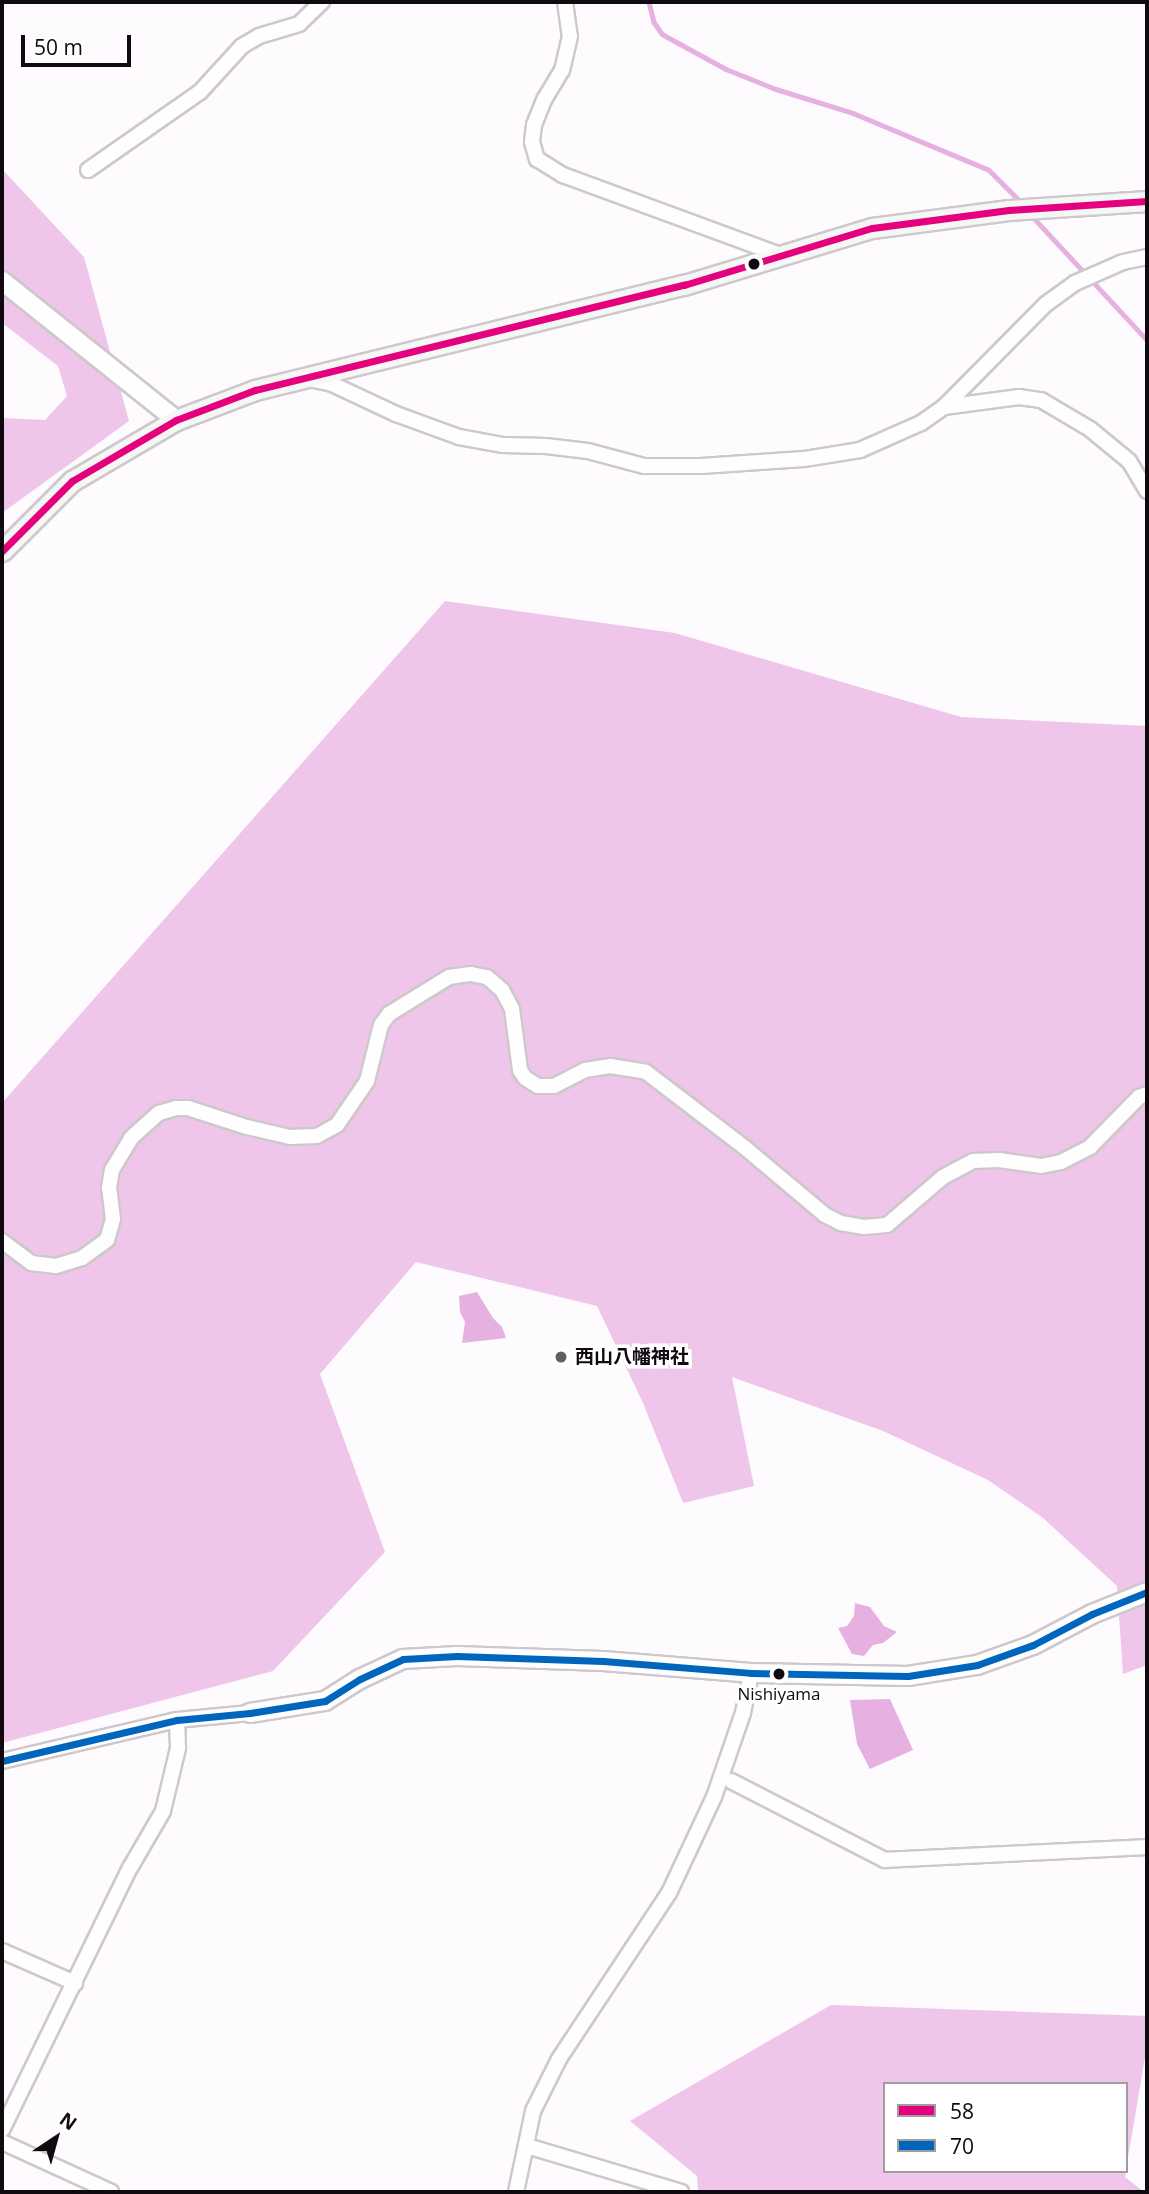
<!DOCTYPE html>
<html>
<head>
<meta charset="utf-8">
<style>
  body { margin:0 }
  #map { position:relative; width:1149px; height:2194px; overflow:hidden; background:#fdfbfd; font-family:"Open Sans","Noto Sans JP",sans-serif }
  div>[style] { position:absolute }
  .forest>* { inset:0; background:#efc5ea }
  .water>* { inset:0; background:#e6b1e0 }
  .stream>* { height:4.5px; margin:-2.25px; padding:0 2.25px; transform-origin:2.25px; border-radius:2.25px; background:#e6b1e0 }
  .roads { filter:drop-shadow(2px 0 #cec8cd) drop-shadow(-2px 0 #cec8cd) drop-shadow(0 2px #cec8cd) drop-shadow(0 -2px #cec8cd) }
  .minor>* { height:14px; margin:-7px; padding:0 7px; transform-origin:7px; border-radius:7px; background:#fffeff }
  .tertiary>* { height:18px; margin:-9px; padding:0 9px; transform-origin:9px; border-radius:9px; background:#fffeff }
  .secondary>* { height:19px; margin:-9.5px; padding:0 9.5px; transform-origin:9.5px; border-radius:9.5px; background:#f4f7f4 }
  .bus-1>* { height:7px; margin:-3.5px; padding:0 3.5px; transform-origin:3.5px; border-radius:3.5px; background:#e5007d }
  .bus-2>* { height:7px; margin:-3.5px; padding:0 3.5px; transform-origin:3.5px; border-radius:3.5px; background:#0065bd }
  .dots>* { width:19px; height:19px; translate:-50% -50%; box-sizing:border-box; border:4px solid #fff; border-radius:50% }
  span { translate:-50% -50%; white-space:nowrap; text-align:center; line-height:1.15; -webkit-text-stroke:7px #fff; paint-order:stroke }
  .bus-label { font-size:17px; color:#110910 }
  .poi-label { font-size:19px; color:#110910; font-weight:700 }
  .left { translate:0 -50%; text-align:left }
  .frame { position:absolute; inset:0; border:4px solid #110910; pointer-events:none }
  .legend { position:absolute; left:883px; top:2082px; width:245px; height:91px; box-sizing:border-box; background:#fff; border:2px solid #a09d9f; margin:0; padding:9px 12px; list-style:none; font-size:21px; color:#110910 }
  .legend li { display:flex; align-items:center; gap:14px; height:35px }
  .legend b { width:35px; border:2px solid #a09d9f }
  .north { position:absolute; left:21px; top:2103px; width:70px; height:70px; -webkit-text-stroke:5px #fff; paint-order:stroke; rotate:36deg; font-size:19px; font-weight:700; line-height:28px; text-align:center; color:#110910 }
  .north::after { content:''; display:block; margin:auto; width:24px; height:32px; background:#110910; clip-path:polygon(50% 0,100% 100%,50% 72%,0 100%) }
  .scale { position:absolute; left:21px; top:35px; width:110px; height:32px; box-sizing:border-box; border:4px solid #110910; border-top:0; padding-left:9px; font-size:21px; line-height:24px; white-space:nowrap; color:#110910; -webkit-text-stroke:5px #fff; paint-order:stroke }
</style>
</head>
<body>
<div id="map">
  <div class="forest">
    <div style="clip-path:polygon(2px 169px,84px 257px,129px 421px,2px 513px,2px 418px,45px 420px,67px 396px,58px 366px,2px 323px)"></div>
    <div style="clip-path:polygon(445px 601px,675px 633px,961px 717px,1147px 726px,1147px 1665px,1123px 1674px,1117px 1586px,1043px 1518px,988px 1480px,883px 1431px,732px 1377px,754px 1486px,683px 1503px,643px 1403px,597px 1306px,416px 1262px,320px 1374px,385px 1552px,273px 1671px,2px 1743px,2px 1103px)"></div>
    <div style="clip-path:polygon(831px 2005px,1147px 2016px,1147px 2046px,1126px 2169px,1126px 2084px,885px 2084px,885px 2171px,1126px 2171px,1125px 2177px,1144px 2192px,698px 2192px,697px 2176px,630px 2121px)"></div>
  </div>
  <div class="water">
    <div style="clip-path:polygon(477px 1292px,493px 1318px,502px 1327px,506px 1338px,462px 1343px,465px 1322px,460px 1312px,459px 1296px)"></div>
    <div style="clip-path:polygon(855px 1603px,870px 1607px,884px 1626px,897px 1632px,883px 1643px,873px 1645px,864px 1656px,852px 1654px,838px 1628px,847px 1626px,854px 1616px)"></div>
    <div style="clip-path:polygon(890px 1699px,913px 1750px,870px 1769px,857px 1744px,850px 1700px)"></div>
  </div>
  <div class="stream">
    <div style="left:649px;top:2px;width:21px;rotate:76deg"></div>
    <div style="left:654px;top:22px;width:14px;rotate:56deg"></div>
    <div style="left:662px;top:34px;width:73px;rotate:28.7deg"></div>
    <div style="left:726px;top:69px;width:54px;rotate:21.8deg"></div>
    <div style="left:776px;top:89px;width:81px;rotate:17.3deg"></div>
    <div style="left:853px;top:113px;width:147px;rotate:22.7deg"></div>
    <div style="left:989px;top:170px;width:45px;rotate:45deg"></div>
    <div style="left:1031px;top:215px;width:171px;rotate:47.1deg"></div>
  </div>
  <div class="roads">
    <div class="minor">
      <div style="left:565px;top:2px;width:34px;rotate:82deg"></div>
      <div style="left:570px;top:36px;width:35px;rotate:103deg"></div>
      <div style="left:562px;top:70px;width:35px;rotate:121deg"></div>
      <div style="left:544px;top:100px;width:27px;rotate:112deg"></div>
      <div style="left:534px;top:125px;width:17px;rotate:97deg"></div>
      <div style="left:532px;top:142px;width:18px;rotate:74deg"></div>
      <div style="left:537px;top:159px;width:31px;rotate:32deg"></div>
      <div style="left:563px;top:175px;width:229px;rotate:20.2deg"></div>
      <div style="left:88px;top:170px;width:136px;rotate:-34.9deg"></div>
      <div style="left:200px;top:92px;width:62px;rotate:-47.6deg"></div>
      <div style="left:242px;top:46px;width:20px;rotate:-30deg"></div>
      <div style="left:259px;top:36px;width:42px;rotate:-16.7deg"></div>
      <div style="left:299px;top:24px;width:32px;rotate:-44deg"></div>
      <div style="left:309px;top:379px;width:24px;rotate:12deg"></div>
      <div style="left:332px;top:384px;width:71px;rotate:25.1deg"></div>
      <div style="left:396px;top:414px;width:67px;rotate:20.1deg"></div>
      <div style="left:459px;top:437px;width:45px;rotate:10.3deg"></div>
      <div style="left:503px;top:445px;width:43px;rotate:1.3deg"></div>
      <div style="left:546px;top:446px;width:42px;rotate:6.8deg"></div>
      <div style="left:588px;top:451px;width:58px;rotate:15deg"></div>
      <div style="left:644px;top:466px;width:57px"></div>
      <div style="left:701px;top:466px;width:103px;rotate:-3.9deg"></div>
      <div style="left:804px;top:459px;width:57px;rotate:-9.1deg"></div>
      <div style="left:860px;top:450px;width:67px;rotate:-23.9deg"></div>
      <div style="left:921px;top:423px;width:28px;rotate:-35deg"></div>
      <div style="left:944px;top:407px;width:145px;rotate:-45.3deg"></div>
      <div style="left:1046px;top:304px;width:36px;rotate:-36deg"></div>
      <div style="left:1075px;top:283px;width:52px;rotate:-23.6deg"></div>
      <div style="left:1123px;top:262px;width:25px;rotate:-12deg"></div>
      <div style="left:944px;top:407px;width:76px;rotate:-7.6deg"></div>
      <div style="left:1019px;top:397px;width:22px;rotate:8deg"></div>
      <div style="left:1041px;top:400px;width:57px;rotate:30.6deg"></div>
      <div style="left:1090px;top:429px;width:50px;rotate:39.4deg"></div>
      <div style="left:1129px;top:461px;width:35px;rotate:59deg"></div>
      <div style="left:2px;top:1241px;width:36px;rotate:37deg"></div>
      <div style="left:31px;top:1263px;width:25px;rotate:7deg"></div>
      <div style="left:56px;top:1266px;width:27px;rotate:-17deg"></div>
      <div style="left:82px;top:1258px;width:31px;rotate:-36deg"></div>
      <div style="left:107px;top:1240px;width:22px;rotate:-74deg"></div>
      <div style="left:113px;top:1219px;width:31px;rotate:-97deg"></div>
      <div style="left:109px;top:1188px;width:18px;rotate:-81deg"></div>
      <div style="left:112px;top:1170px;width:37px;rotate:-59deg"></div>
      <div style="left:131px;top:1138px;width:38px;rotate:-42deg"></div>
      <div style="left:159px;top:1113px;width:18px;rotate:-16deg"></div>
      <div style="left:176px;top:1108px;width:12px"></div>
      <div style="left:188px;top:1108px;width:62px;rotate:17.9deg"></div>
      <div style="left:247px;top:1127px;width:44px;rotate:13.1deg"></div>
      <div style="left:290px;top:1137px;width:27px;rotate:-2deg"></div>
      <div style="left:317px;top:1136px;width:23px;rotate:-29deg"></div>
      <div style="left:337px;top:1125px;width:53px;rotate:-55.7deg"></div>
      <div style="left:367px;top:1081px;width:58px;rotate:-76deg"></div>
      <div style="left:381px;top:1025px;width:14px;rotate:-54deg"></div>
      <div style="left:389px;top:1014px;width:70px;rotate:-31.7deg"></div>
      <div style="left:449px;top:977px;width:22px;rotate:-8deg"></div>
      <div style="left:471px;top:974px;width:16px;rotate:11deg"></div>
      <div style="left:487px;top:977px;width:20px;rotate:41deg"></div>
      <div style="left:502px;top:990px;width:21px;rotate:62deg"></div>
      <div style="left:512px;top:1009px;width:62px;rotate:82.5deg"></div>
      <div style="left:520px;top:1070px;width:9px;rotate:58deg"></div>
      <div style="left:525px;top:1078px;width:15px;rotate:32deg"></div>
      <div style="left:538px;top:1086px;width:16px"></div>
      <div style="left:554px;top:1086px;width:35px;rotate:-27deg"></div>
      <div style="left:585px;top:1070px;width:25px;rotate:-9deg"></div>
      <div style="left:610px;top:1066px;width:36px;rotate:9deg"></div>
      <div style="left:646px;top:1072px;width:123px;rotate:37.4deg"></div>
      <div style="left:744px;top:1147px;width:106px;rotate:40deg"></div>
      <div style="left:825px;top:1215px;width:18px;rotate:27deg"></div>
      <div style="left:841px;top:1223px;width:23px;rotate:10deg"></div>
      <div style="left:864px;top:1227px;width:23px;rotate:-5deg"></div>
      <div style="left:887px;top:1225px;width:74px;rotate:-40.6deg"></div>
      <div style="left:943px;top:1177px;width:34px;rotate:-28deg"></div>
      <div style="left:973px;top:1161px;width:26px;rotate:-2deg"></div>
      <div style="left:999px;top:1160px;width:42px;rotate:8.1deg"></div>
      <div style="left:1041px;top:1166px;width:20px;rotate:-11deg"></div>
      <div style="left:1061px;top:1162px;width:33px;rotate:-27deg"></div>
      <div style="left:1090px;top:1147px;width:70px;rotate:-45.6deg"></div>
      <div style="left:1139px;top:1097px;width:9px;rotate:-21deg"></div>
      <div style="left:2px;top:1761px;width:180px;rotate:-13.2deg"></div>
      <div style="left:177px;top:1720px;width:73px;rotate:-5.5deg"></div>
      <div style="left:731px;top:1781px;width:173px;rotate:27.2deg"></div>
      <div style="left:885px;top:1860px;width:262px;rotate:-2.8deg"></div>
      <div style="left:2px;top:1951px;width:80px;rotate:23.7deg"></div>
      <div style="left:2px;top:2130px;width:292px;rotate:-64deg"></div>
      <div style="left:130px;top:1868px;width:66px;rotate:-59.9deg"></div>
      <div style="left:163px;top:1811px;width:65px;rotate:-76.6deg"></div>
      <div style="left:178px;top:1748px;width:28px;rotate:-92deg"></div>
      <div style="left:2px;top:2142px;width:120px;rotate:24.6deg"></div>
      <div style="left:527px;top:2146px;width:161px;rotate:16.6deg"></div>
      <div style="left:516px;top:2192px;width:83px;rotate:-78.1deg"></div>
      <div style="left:533px;top:2111px;width:58px;rotate:-63.4deg"></div>
      <div style="left:559px;top:2059px;width:199px;rotate:-56.5deg"></div>
      <div style="left:669px;top:1893px;width:106px;rotate:-64.9deg"></div>
      <div style="left:714px;top:1797px;width:89px;rotate:-71deg"></div>
      <div style="left:743px;top:1713px;width:41px;rotate:-78.7deg"></div>
    </div>
    <div class="tertiary">
      <div style="left:2px;top:281px;width:223px;rotate:38.6deg"></div>
      <div style="left:250px;top:1713px;width:76px;rotate:-9.1deg"></div>
      <div style="left:325px;top:1701px;width:41px;rotate:-32.2deg"></div>
      <div style="left:360px;top:1679px;width:47px;rotate:-24.9deg"></div>
      <div style="left:403px;top:1659px;width:54px;rotate:-3.2deg"></div>
      <div style="left:457px;top:1656px;width:146px;rotate:2deg"></div>
      <div style="left:603px;top:1661px;width:148px;rotate:4.6deg"></div>
      <div style="left:751px;top:1673px;width:157px;rotate:1.1deg"></div>
      <div style="left:908px;top:1676px;width:70px;rotate:-9.1deg"></div>
      <div style="left:977px;top:1665px;width:59px;rotate:-19.7deg"></div>
      <div style="left:1033px;top:1645px;width:67px;rotate:-27.7deg"></div>
      <div style="left:1092px;top:1614px;width:59px;rotate:-21.8deg"></div>
    </div>
    <div class="secondary">
      <div style="left:2px;top:551px;width:99px;rotate:-45deg"></div>
      <div style="left:72px;top:481px;width:121px;rotate:-30.4deg"></div>
      <div style="left:176px;top:420px;width:85px;rotate:-20.8deg"></div>
      <div style="left:255px;top:390px;width:442px;rotate:-13.8deg"></div>
      <div style="left:684px;top:285px;width:196px;rotate:-16.9deg"></div>
      <div style="left:872px;top:228px;width:138px;rotate:-7.5deg"></div>
      <div style="left:1009px;top:210px;width:138px;rotate:-3.7deg"></div>
    </div>
  </div>
  <div class="bus-1">
    <div style="left:2px;top:551px;width:99px;rotate:-45deg"></div>
    <div style="left:72px;top:481px;width:121px;rotate:-30.4deg"></div>
    <div style="left:176px;top:420px;width:85px;rotate:-20.8deg"></div>
    <div style="left:255px;top:390px;width:442px;rotate:-13.8deg"></div>
    <div style="left:684px;top:285px;width:196px;rotate:-16.9deg"></div>
    <div style="left:872px;top:228px;width:138px;rotate:-7.5deg"></div>
    <div style="left:1009px;top:210px;width:138px;rotate:-3.7deg"></div>
  </div>
  <div class="bus-2">
    <div style="left:2px;top:1761px;width:180px;rotate:-13.2deg"></div>
    <div style="left:177px;top:1720px;width:73px;rotate:-5.5deg"></div>
    <div style="left:250px;top:1713px;width:76px;rotate:-9.1deg"></div>
    <div style="left:325px;top:1701px;width:41px;rotate:-32.2deg"></div>
    <div style="left:360px;top:1679px;width:47px;rotate:-24.9deg"></div>
    <div style="left:403px;top:1659px;width:54px;rotate:-3.2deg"></div>
    <div style="left:457px;top:1656px;width:146px;rotate:2deg"></div>
    <div style="left:603px;top:1661px;width:148px;rotate:4.6deg"></div>
    <div style="left:751px;top:1673px;width:157px;rotate:1.1deg"></div>
    <div style="left:908px;top:1676px;width:70px;rotate:-9.1deg"></div>
    <div style="left:977px;top:1665px;width:59px;rotate:-19.7deg"></div>
    <div style="left:1033px;top:1645px;width:67px;rotate:-27.7deg"></div>
    <div style="left:1092px;top:1614px;width:59px;rotate:-21.8deg"></div>
  </div>
  <div class="dots">
    <div style="left:754px;top:264px;background:#110910"></div>
    <div style="left:561px;top:1357px;background:#645e63"></div>
    <div style="left:779px;top:1674px;background:#110910"></div>
  </div>
  <div class="bus-label">
    <span style="left:779px;top:1694px">Nishiyama</span>
  </div>
  <div class="poi-label">
    <span class="left" style="left:575px;top:1357px">西山八幡神社</span>
  </div>
  <div class="frame"></div>
  <ul class="legend">
  <li><b style="height:9px;background:#e5007d"></b>58</li>
  <li><b style="height:9px;background:#0065bd"></b>70</li>
  </ul>
  <div class="north">N</div>
  <div class="scale">50 m</div>
</div>
</body>
</html>
